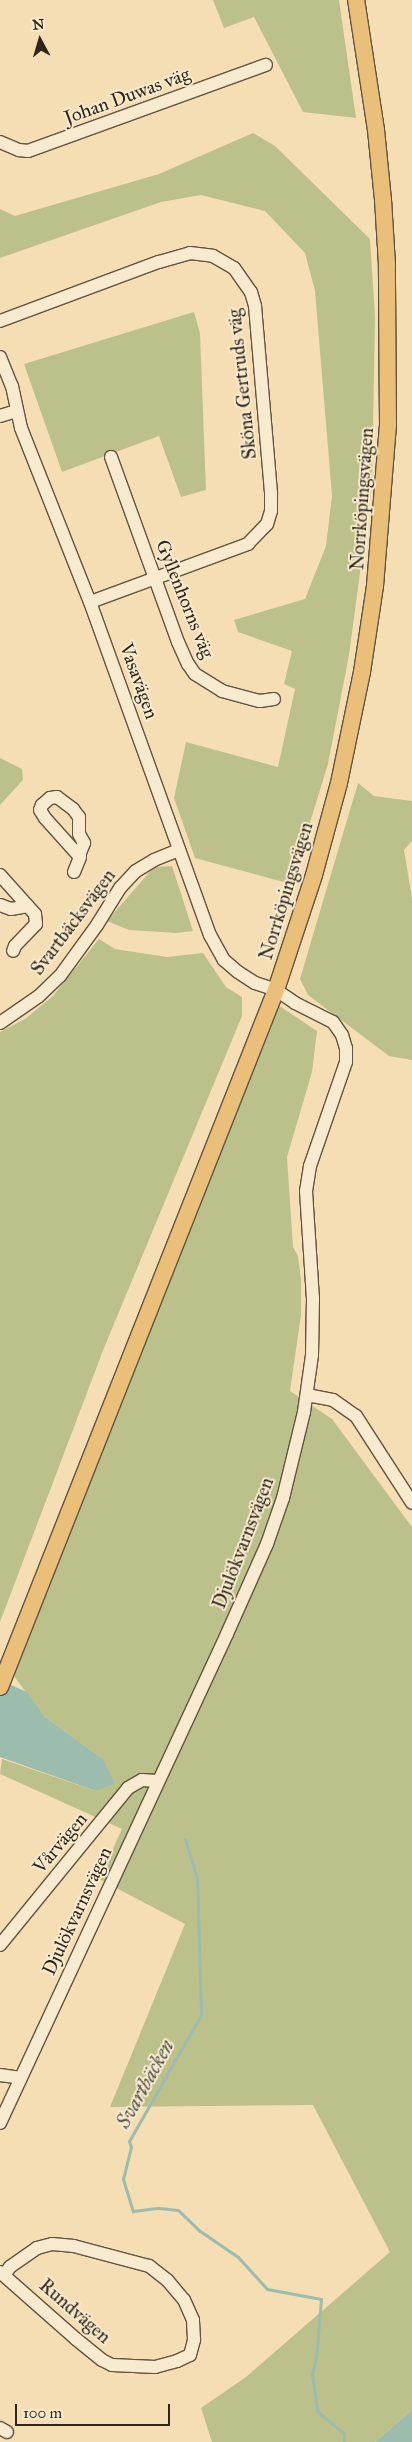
<!DOCTYPE html>
<html>
<head>
<meta charset="utf-8">
<style>
  body { margin:0 }
  #map { position:relative; width:412px; height:2442px; overflow:hidden; background:#f5deb4; font-family:"IM FELL Great Primer",serif }
  div>[style] { position:absolute }
  .green>* { inset:0; background:#bcc18c }
  .water>* { inset:0; background:#9cbcad }
  .stream>* { height:3px; margin:-1.5px; padding:0 1.5px; transform-origin:1.5px; border-radius:1.5px; background:#9cbcad }
  .roads { filter:drop-shadow(1px 0 #605340) drop-shadow(-1px 0 #605340) drop-shadow(0 1px #605340) drop-shadow(0 -1px #605340) }
  .minor>* { height:12px; margin:-6px; padding:0 6px; transform-origin:6px; border-radius:6px; background:#f8eace }
  .major>* { height:16px; margin:-8px; padding:0 8px; transform-origin:8px; border-radius:8px; background:#eabf7a }
  span { translate:-50% -50%; white-space:nowrap; text-align:center; line-height:1.15; -webkit-text-stroke:4px #f8eace; paint-order:stroke }
  .street-label { font-size:19px; color:#2f251a }
  .water-label { font-size:20px; color:#505246; font-style:italic }
  .north { position:absolute; left:15px; top:15px; width:50px; height:50px; -webkit-text-stroke:4px #f8eace; paint-order:stroke; rotate:354deg; font-size:14px; font-weight:700; line-height:20px; text-align:center; color:#2f251a }
  .north::after { content:''; display:block; margin:auto; width:18px; height:22px; background:#2f251a; clip-path:polygon(50% 0,100% 100%,50% 72%,0 100%) }
  .scale { position:absolute; left:15px; top:2404px; width:155px; height:22px; box-sizing:border-box; border:2px solid #2f251a; border-top:0; padding-left:6px; font-size:15px; line-height:18px; white-space:nowrap; color:#2f251a; -webkit-text-stroke:4px #f8eace; paint-order:stroke }
</style>
</head>
<body>
<div id="map">
  <div class="green">
    <div style="clip-path:polygon(213px 0,339px 0,356px 118px,303px 112px,254px 17px,224px 28px)"></div>
    <div style="clip-path:polygon(253px 133px,275px 146px,370px 239px,375px 316px,372px 484px,349px 655px,328px 764px,291px 884px,195px 858px,174px 798px,186px 742px,278px 767px,295px 689px,284px 684px,292px 651px,238px 632px,234px 620px,305px 599px,326px 546px,332px 496px,315px 291px,305px 253px,265px 211px,201px 195px,161px 202px,0 258px,0 209px,15px 216px,159px 174px)"></div>
    <div style="clip-path:polygon(194px 312px,200px 333px,206px 490px,181px 497px,159px 436px,62px 472px,24px 364px)"></div>
    <div style="clip-path:polygon(0 758px,22px 769px,23px 780px,0 805px)"></div>
    <div style="clip-path:polygon(358px 783px,374px 796px,412px 801px,412px 841px,404px 850px,412px 898px,412px 1060px,389px 1056px,308px 995px,300px 979px)"></div>
    <div style="clip-path:polygon(172px 866px,193px 931px,176px 933px,129px 930px,107px 921px,154px 867px)"></div>
    <div style="clip-path:polygon(99px 939px,115px 949px,167px 957px,203px 953px,226px 987px,242px 997px,242px 1016px,104px 1348px,0 1622px,0 1032px,25px 1019px,53px 996px)"></div>
    <div style="clip-path:polygon(275px 1003px,317px 1031px,312px 1072px,287px 1157px,293px 1247px,298px 1256px,301px 1280px,301px 1315px,290px 1391px,332px 1419px,412px 1527px,412px 2410px,375px 2442px,212px 2442px,201px 2408px,246px 2377px,390px 2252px,313px 2105px,110px 2107px,185px 1924px,99px 1879px,122px 1829px,0 1774px,2px 1759px,96px 1791px,103px 1759px,45px 1717px,13px 1675px)"></div>
  </div>
  <div class="water">
    <div style="clip-path:polygon(0 1670px,2px 1681px,27px 1692px,45px 1717px,103px 1759px,115px 1783px,96px 1791px,0 1757px)"></div>
    <div style="clip-path:polygon(412px 2410px,412px 2442px,375px 2442px)"></div>
  </div>
  <div class="stream">
    <div style="left:185px;top:1839px;width:41px;rotate:72.9deg"></div>
    <div style="left:197px;top:1878px;width:137px;rotate:88.3deg"></div>
    <div style="left:201px;top:2015px;width:145px;rotate:119.7deg"></div>
    <div style="left:129px;top:2141px;width:6px;rotate:72deg"></div>
    <div style="left:131px;top:2147px;width:33px;rotate:104deg"></div>
    <div style="left:123px;top:2179px;width:34px;rotate:73deg"></div>
    <div style="left:133px;top:2211px;width:26px;rotate:-7deg"></div>
    <div style="left:159px;top:2208px;width:19px;rotate:6deg"></div>
    <div style="left:178px;top:2210px;width:30px;rotate:44deg"></div>
    <div style="left:200px;top:2231px;width:46px;rotate:34.4deg"></div>
    <div style="left:238px;top:2257px;width:43px;rotate:47.8deg"></div>
    <div style="left:267px;top:2289px;width:55px;rotate:10.5deg"></div>
    <div style="left:321px;top:2299px;width:59px;rotate:94.8deg"></div>
    <div style="left:316px;top:2358px;width:16px;rotate:104deg"></div>
    <div style="left:312px;top:2374px;width:37px;rotate:82deg"></div>
    <div style="left:317px;top:2411px;width:35px;rotate:40deg"></div>
    <div style="left:344px;top:2434px;width:8px;rotate:90deg"></div>
  </div>
  <div class="roads">
    <div class="minor">
      <div style="left:0;top:142px;width:21px;rotate:23deg"></div>
      <div style="left:19px;top:150px;width:9px;rotate:6deg"></div>
      <div style="left:28px;top:151px;width:253px;rotate:-19.9deg"></div>
      <div style="left:0;top:321px;width:170px;rotate:-20.4deg"></div>
      <div style="left:159px;top:262px;width:32px;rotate:-16deg"></div>
      <div style="left:190px;top:253px;width:23px;rotate:7deg"></div>
      <div style="left:213px;top:256px;width:24px;rotate:30deg"></div>
      <div style="left:234px;top:268px;width:29px;rotate:55deg"></div>
      <div style="left:251px;top:292px;width:15px;rotate:74deg"></div>
      <div style="left:255px;top:306px;width:189px;rotate:85.1deg"></div>
      <div style="left:271px;top:494px;width:17px;rotate:90deg"></div>
      <div style="left:271px;top:511px;width:14px;rotate:107deg"></div>
      <div style="left:267px;top:524px;width:28px;rotate:134deg"></div>
      <div style="left:248px;top:544px;width:168px;rotate:159.8deg"></div>
      <div style="left:0;top:357px;width:31px;rotate:68deg"></div>
      <div style="left:12px;top:386px;width:43px;rotate:77.9deg"></div>
      <div style="left:21px;top:428px;width:187px;rotate:68.4deg"></div>
      <div style="left:90px;top:602px;width:354px;rotate:70.2deg"></div>
      <div style="left:210px;top:935px;width:29px;rotate:61deg"></div>
      <div style="left:224px;top:960px;width:18px;rotate:41deg"></div>
      <div style="left:238px;top:972px;width:20px;rotate:33deg"></div>
      <div style="left:255px;top:983px;width:22px;rotate:18deg"></div>
      <div style="left:276px;top:990px;width:23px;rotate:34deg"></div>
      <div style="left:295px;top:1003px;width:42px;rotate:26.6deg"></div>
      <div style="left:333px;top:1022px;width:16px;rotate:55deg"></div>
      <div style="left:342px;top:1035px;width:14px;rotate:73deg"></div>
      <div style="left:346px;top:1048px;width:14px;rotate:90deg"></div>
      <div style="left:346px;top:1062px;width:110px;rotate:109.1deg"></div>
      <div style="left:310px;top:1166px;width:25px;rotate:99deg"></div>
      <div style="left:306px;top:1191px;width:107px;rotate:86.3deg"></div>
      <div style="left:313px;top:1298px;width:57px;rotate:91deg"></div>
      <div style="left:312px;top:1355px;width:58px;rotate:98deg"></div>
      <div style="left:304px;top:1412px;width:89px;rotate:103.7deg"></div>
      <div style="left:283px;top:1498px;width:49px;rotate:109.2deg"></div>
      <div style="left:267px;top:1544px;width:98px;rotate:114deg"></div>
      <div style="left:227px;top:1634px;width:539px;rotate:114.9deg"></div>
      <div style="left:0;top:416px;width:17px;rotate:-17deg"></div>
      <div style="left:111px;top:457px;width:197px;rotate:70.1deg"></div>
      <div style="left:178px;top:642px;width:24px;rotate:66deg"></div>
      <div style="left:188px;top:664px;width:12px;rotate:55deg"></div>
      <div style="left:195px;top:674px;width:32px;rotate:32deg"></div>
      <div style="left:222px;top:691px;width:39px;rotate:15deg"></div>
      <div style="left:260px;top:701px;width:14px;rotate:-8deg"></div>
      <div style="left:74px;top:872px;width:16px;rotate:-68deg"></div>
      <div style="left:80px;top:857px;width:4px;rotate:-90deg"></div>
      <div style="left:80px;top:853px;width:11px;rotate:-68deg"></div>
      <div style="left:84px;top:843px;width:10px;rotate:-119deg"></div>
      <div style="left:79px;top:834px;width:17px;rotate:-90deg"></div>
      <div style="left:79px;top:817px;width:10px;rotate:-127deg"></div>
      <div style="left:73px;top:809px;width:20px;rotate:-143deg"></div>
      <div style="left:57px;top:797px;width:7px;rotate:172deg"></div>
      <div style="left:50px;top:798px;width:11px;rotate:139deg"></div>
      <div style="left:42px;top:805px;width:5px;rotate:112deg"></div>
      <div style="left:40px;top:810px;width:9px;rotate:58deg"></div>
      <div style="left:45px;top:818px;width:52px;rotate:48.1deg"></div>
      <div style="left:0;top:875px;width:52px;rotate:48.1deg"></div>
      <div style="left:35px;top:914px;width:10px;rotate:84deg"></div>
      <div style="left:36px;top:924px;width:30px;rotate:134deg"></div>
      <div style="left:15px;top:946px;width:5px;rotate:112deg"></div>
      <div style="left:0;top:905px;width:12px;rotate:20deg"></div>
      <div style="left:11px;top:909px;width:17px;rotate:-10deg"></div>
      <div style="left:0;top:1023px;width:47px;rotate:-34.7deg"></div>
      <div style="left:39px;top:996px;width:29px;rotate:-44deg"></div>
      <div style="left:60px;top:976px;width:63px;rotate:-54deg"></div>
      <div style="left:97px;top:925px;width:44px;rotate:-58.1deg"></div>
      <div style="left:120px;top:888px;width:23px;rotate:-47deg"></div>
      <div style="left:136px;top:871px;width:21px;rotate:-31deg"></div>
      <div style="left:154px;top:860px;width:27px;rotate:-22deg"></div>
      <div style="left:307px;top:1395px;width:26px;rotate:11deg"></div>
      <div style="left:333px;top:1400px;width:28px;rotate:35deg"></div>
      <div style="left:356px;top:1416px;width:103px;rotate:57.2deg"></div>
      <div style="left:0;top:1945px;width:203px;rotate:-50.8deg"></div>
      <div style="left:128px;top:1788px;width:16px;rotate:-30deg"></div>
      <div style="left:142px;top:1780px;width:15px;rotate:4deg"></div>
      <div style="left:0;top:2075px;width:21px;rotate:8deg"></div>
      <div style="left:0;top:2272px;width:101px;rotate:41.4deg"></div>
      <div style="left:76px;top:2339px;width:33px;rotate:39deg"></div>
      <div style="left:102px;top:2360px;width:11px;rotate:27deg"></div>
      <div style="left:112px;top:2365px;width:43px;rotate:2.7deg"></div>
      <div style="left:155px;top:2367px;width:23px;rotate:-15deg"></div>
      <div style="left:177px;top:2361px;width:14px;rotate:-25deg"></div>
      <div style="left:190px;top:2355px;width:16px;rotate:-75deg"></div>
      <div style="left:194px;top:2340px;width:20px;rotate:-93deg"></div>
      <div style="left:193px;top:2320px;width:22px;rotate:-114deg"></div>
      <div style="left:184px;top:2300px;width:26px;rotate:-130deg"></div>
      <div style="left:167px;top:2280px;width:23px;rotate:-142deg"></div>
      <div style="left:149px;top:2266px;width:78px;rotate:-165.1deg"></div>
      <div style="left:74px;top:2246px;width:22px;rotate:-175deg"></div>
      <div style="left:52px;top:2244px;width:16px;rotate:165deg"></div>
      <div style="left:37px;top:2248px;width:33px;rotate:145deg"></div>
      <div style="left:10px;top:2267px;width:9px;rotate:126deg"></div>
      <div style="left:0;top:2428px;width:8px;rotate:30deg"></div>
    </div>
    <div class="major">
      <div style="left:0;top:1687px;width:750px;rotate:-68.4deg"></div>
      <div style="left:276px;top:990px;width:121px;rotate:-71.7deg"></div>
      <div style="left:314px;top:875px;width:95px;rotate:-74.8deg"></div>
      <div style="left:339px;top:783px;width:113px;rotate:-78.3deg"></div>
      <div style="left:362px;top:672px;width:87px;rotate:-81.4deg"></div>
      <div style="left:375px;top:586px;width:162px;rotate:-85.4deg"></div>
      <div style="left:388px;top:425px;width:160px;rotate:-90.4deg"></div>
      <div style="left:387px;top:265px;width:65px;rotate:-93.5deg"></div>
      <div style="left:383px;top:200px;width:70px;rotate:-95.7deg"></div>
      <div style="left:376px;top:130px;width:132px;rotate:-98.7deg"></div>
    </div>
  </div>
  <div class="street-label">
    <span style="left:127px;top:96px;rotate:-20deg">Johan Duwas väg</span>
    <span style="left:242px;top:384px;rotate:-96deg">Sköna Gertruds väg</span>
    <span style="left:362px;top:499px;rotate:-86deg">Norrköpingsvägen</span>
    <span style="left:185px;top:599px;rotate:68deg">Gyllenhorns väg</span>
    <span style="left:139px;top:681px;rotate:70deg">Vasavägen</span>
    <span style="left:286px;top:891px;rotate:-73deg">Norrköpingsvägen</span>
    <span style="left:73px;top:922px;rotate:-53deg">Svartbäcksvägen</span>
    <span style="left:243px;top:1543px;rotate:-69deg">Djulökvarnsvägen</span>
    <span style="left:60px;top:1843px;rotate:-50deg">Vårvägen</span>
    <span style="left:77px;top:1911px;rotate:-65deg">Djulökvarnsvägen</span>
    <span style="left:75px;top:2311px;rotate:41deg">Rundvägen</span>
  </div>
  <div class="water-label">
    <span style="left:145px;top:2084px;rotate:-61deg">Svartbäcken</span>
  </div>
  <div class="north">N</div>
  <div class="scale">100 m</div>
</div>
</body>
</html>
